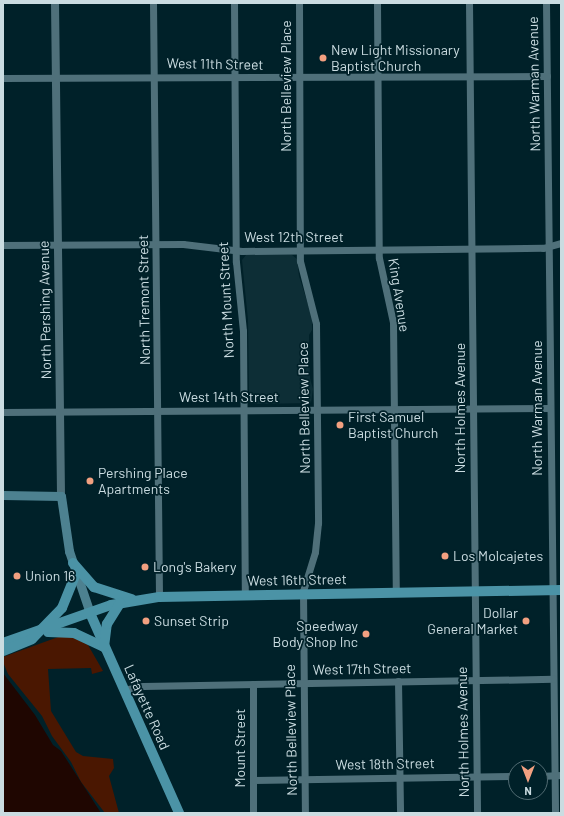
<!DOCTYPE html>
<html>
<head>
<meta charset="utf-8">
<style>
  body { margin:0 }
  #map { position:relative; width:564px; height:816px; overflow:hidden; background:#002129; font-family:Barlow,sans-serif }
  div>[style] { position:absolute }
  .built>* { inset:0; background:#0d2e36 }
  .green>* { inset:0; background:#4a1701 }
  .water>* { inset:0; background:#1f0601 }
  .minor>* { height:7px; margin:-3.5px; padding:0 3.5px; transform-origin:3.5px; border-radius:3.5px; background:#4f707a }
  .tertiary>* { height:8px; margin:-4px; padding:0 4px; transform-origin:4px; border-radius:4px; background:#4f707a }
  .secondary>* { height:9px; margin:-4.5px; padding:0 4.5px; transform-origin:4.5px; border-radius:4.5px; background:#4d8190 }
  .primary>* { height:10px; margin:-5px; padding:0 5px; transform-origin:5px; border-radius:5px; background:#4b93a6 }
  .dots>* { width:11px; height:11px; translate:-50% -50%; box-sizing:border-box; border:2px solid #002129; border-radius:50% }
  span { translate:-50% -50%; white-space:nowrap; text-align:center; line-height:1.15; -webkit-text-stroke:3.5px #002129; paint-order:stroke }
  .poi-label { font-size:14px; color:#cadce1 }
  .left { translate:0 -50%; text-align:left }
  .right { translate:-100% -50%; text-align:right }
  .street-label { font-size:14px; color:#cadce1 }
  .frame { position:absolute; inset:0; border:4px solid #cadce1; pointer-events:none }
  .north { position:absolute; left:508px; top:760px; width:40px; height:40px; box-sizing:border-box; background:#002129; border:1px solid #516c73; border-radius:50%; rotate:180deg; font-size:11px; font-weight:700; line-height:16px; text-align:center; color:#cadce1 }
  .north::after { content:''; display:block; margin:auto; width:14px; height:18px; background:#f2a080; clip-path:polygon(50% 0,100% 100%,50% 72%,0 100%) }
</style>
</head>
<body>
<div id="map">
  <div class="built">
    <div style="clip-path:polygon(246px 255px,292px 255px,297px 259px,299px 276px,312px 317px,312px 330px,309px 335px,310px 378px,313px 389px,311px 403px,254px 404px,249px 401px,248px 320px,242px 260px)"></div>
  </div>
  <div class="green">
    <div style="clip-path:polygon(61px 636px,70px 636px,88px 645px,103px 671px,92px 674px,91px 668px,48px 669px,51px 711px,76px 752px,83px 756px,113px 759px,114px 768px,109px 776px,119px 813px,105px 813px,81px 782px,71px 762px,52px 736px,42px 716px,8px 674px,3px 662px,3px 657px)"></div>
  </div>
  <div class="water">
    <div style="clip-path:polygon(3px 673px,35px 715px,53px 745px,61px 751px,101px 813px,3px 813px)"></div>
  </div>
  <div class="minor">
    <div style="left:153px;top:3px;width:594px;rotate:89.42deg"></div>
    <div style="left:234px;top:3px;width:259px;rotate:89.6deg"></div>
    <div style="left:236px;top:262px;width:69px;rotate:84.2deg"></div>
    <div style="left:243px;top:331px;width:264px;rotate:89.6deg"></div>
    <div style="left:299px;top:3px;width:258px;rotate:89.8deg"></div>
    <div style="left:300px;top:261px;width:65px;rotate:75.7deg"></div>
    <div style="left:316px;top:324px;width:199px;rotate:89.4deg"></div>
    <div style="left:318px;top:523px;width:29px;rotate:96deg"></div>
    <div style="left:315px;top:552px;width:41px;rotate:107.1deg"></div>
    <div style="left:303px;top:591px;width:222px;rotate:89.5deg"></div>
    <div style="left:377px;top:3px;width:255px;rotate:89.6deg"></div>
    <div style="left:379px;top:258px;width:66px;rotate:77.7deg"></div>
    <div style="left:393px;top:322px;width:270px;rotate:89.4deg"></div>
    <div style="left:469px;top:3px;width:810px;rotate:89.43deg"></div>
    <div style="left:546px;top:3px;width:810px;rotate:89.36deg"></div>
    <div style="left:3px;top:78px;width:544px;rotate:-0.21deg"></div>
    <div style="left:3px;top:245px;width:180px;rotate:-0.3deg"></div>
    <div style="left:183px;top:244px;width:59px;rotate:6.8deg"></div>
    <div style="left:242px;top:251px;width:301px;rotate:-0.6deg"></div>
    <div style="left:543px;top:248px;width:19px;rotate:-16deg"></div>
    <div style="left:3px;top:412px;width:547px;rotate:-0.42deg"></div>
    <div style="left:398px;top:681px;width:132px;rotate:89.1deg"></div>
    <div style="left:253px;top:684px;width:129px;rotate:90deg"></div>
    <div style="left:123px;top:690px;width:20px;rotate:-11deg"></div>
    <div style="left:143px;top:686px;width:410px;rotate:-1deg"></div>
    <div style="left:540px;top:776px;width:21px;rotate:-3deg"></div>
    <div style="left:254px;top:780px;width:262px;rotate:-0.9deg"></div>
  </div>
  <div class="tertiary">
    <div style="left:55px;top:3px;width:493px;rotate:89.3deg"></div>
  </div>
  <div class="secondary">
    <div style="left:3px;top:495px;width:58px;rotate:1deg"></div>
    <div style="left:61px;top:496px;width:56px;rotate:81.7deg"></div>
    <div style="left:69px;top:551px;width:65px;rotate:71.3deg"></div>
  </div>
  <div class="primary">
    <div style="left:73px;top:563px;width:32px;rotate:49deg"></div>
    <div style="left:94px;top:587px;width:40px;rotate:18deg"></div>
    <div style="left:90px;top:613px;width:219px;rotate:66deg"></div>
    <div style="left:48px;top:632px;width:26px;rotate:2deg"></div>
    <div style="left:74px;top:633px;width:33px;rotate:25deg"></div>
    <div style="left:3px;top:643px;width:114px;rotate:-19.4deg"></div>
    <div style="left:111px;top:605px;width:49px;rotate:-9.5deg"></div>
    <div style="left:159px;top:597px;width:402px;rotate:-1deg"></div>
    <div style="left:104px;top:647px;width:23px;rotate:-83deg"></div>
    <div style="left:107px;top:624px;width:25px;rotate:-58deg"></div>
    <div style="left:3px;top:651px;width:31px;rotate:-22deg"></div>
    <div style="left:32px;top:639px;width:43px;rotate:-45.9deg"></div>
    <div style="left:62px;top:608px;width:38px;rotate:-68deg"></div>
  </div>
  <div class="dots">
    <div style="left:323px;top:58px;background:#f2a080"></div>
    <div style="left:340px;top:425px;background:#f2a080"></div>
    <div style="left:90px;top:481px;background:#f2a080"></div>
    <div style="left:445px;top:556px;background:#f2a080"></div>
    <div style="left:145px;top:567px;background:#f2a080"></div>
    <div style="left:17px;top:576px;background:#f2a080"></div>
    <div style="left:146px;top:621px;background:#f2a080"></div>
    <div style="left:526px;top:621px;background:#f2a080"></div>
    <div style="left:366px;top:634px;background:#f2a080"></div>
  </div>
  <div class="poi-label">
    <span class="left" style="left:331px;top:58px">New Light Missionary<br>Baptist Church</span>
    <span class="left" style="left:348px;top:425px">First Samuel<br>Baptist Church</span>
    <span class="left" style="left:98px;top:481px">Pershing Place<br>Apartments</span>
    <span class="left" style="left:453px;top:556px">Los Molcajetes</span>
    <span class="left" style="left:153px;top:567px">Long's Bakery</span>
    <span class="left" style="left:25px;top:576px">Union 16</span>
    <span class="right" style="left:518px;top:621px">Dollar<br>General Market</span>
    <span class="left" style="left:154px;top:621px">Sunset Strip</span>
    <span class="right" style="left:358px;top:634px">Speedway<br>Body Shop Inc</span>
  </div>
  <div class="street-label">
    <span style="left:215px;top:64px;rotate:1deg">West 11th Street</span>
    <span style="left:534px;top:84px;rotate:-91deg">North Warman Avenue</span>
    <span style="left:286px;top:86px;rotate:-90deg">North Belleview Place</span>
    <span style="left:294px;top:237px">West 12th Street</span>
    <span style="left:399px;top:295px;rotate:81deg">King Avenue</span>
    <span style="left:144px;top:300px;rotate:-91deg">North Tremont Street</span>
    <span style="left:226px;top:300px;rotate:-93deg">North Mount Street</span>
    <span style="left:45px;top:310px;rotate:-91deg">North Pershing Avenue</span>
    <span style="left:229px;top:397px">West 14th Street</span>
    <span style="left:304px;top:408px;rotate:-91deg">North Belleview Place</span>
    <span style="left:460px;top:408px;rotate:-90deg">North Holmes Avenue</span>
    <span style="left:537px;top:408px;rotate:-90deg">North Warman Avenue</span>
    <span style="left:297px;top:580px;rotate:-1deg">West 16th Street</span>
    <span style="left:362px;top:669px;rotate:-1deg">West 17th Street</span>
    <span style="left:147px;top:707px;rotate:66deg">Lafayette Road</span>
    <span style="left:291px;top:730px;rotate:-91deg">North Belleview Place</span>
    <span style="left:463px;top:732px;rotate:-91deg">North Holmes Avenue</span>
    <span style="left:240px;top:748px;rotate:-90deg">Mount Street</span>
    <span style="left:385px;top:764px;rotate:-1deg">West 18th Street</span>
  </div>
  <div class="frame"></div>
  <div class="north">N</div>
</div>
</body>
</html>
